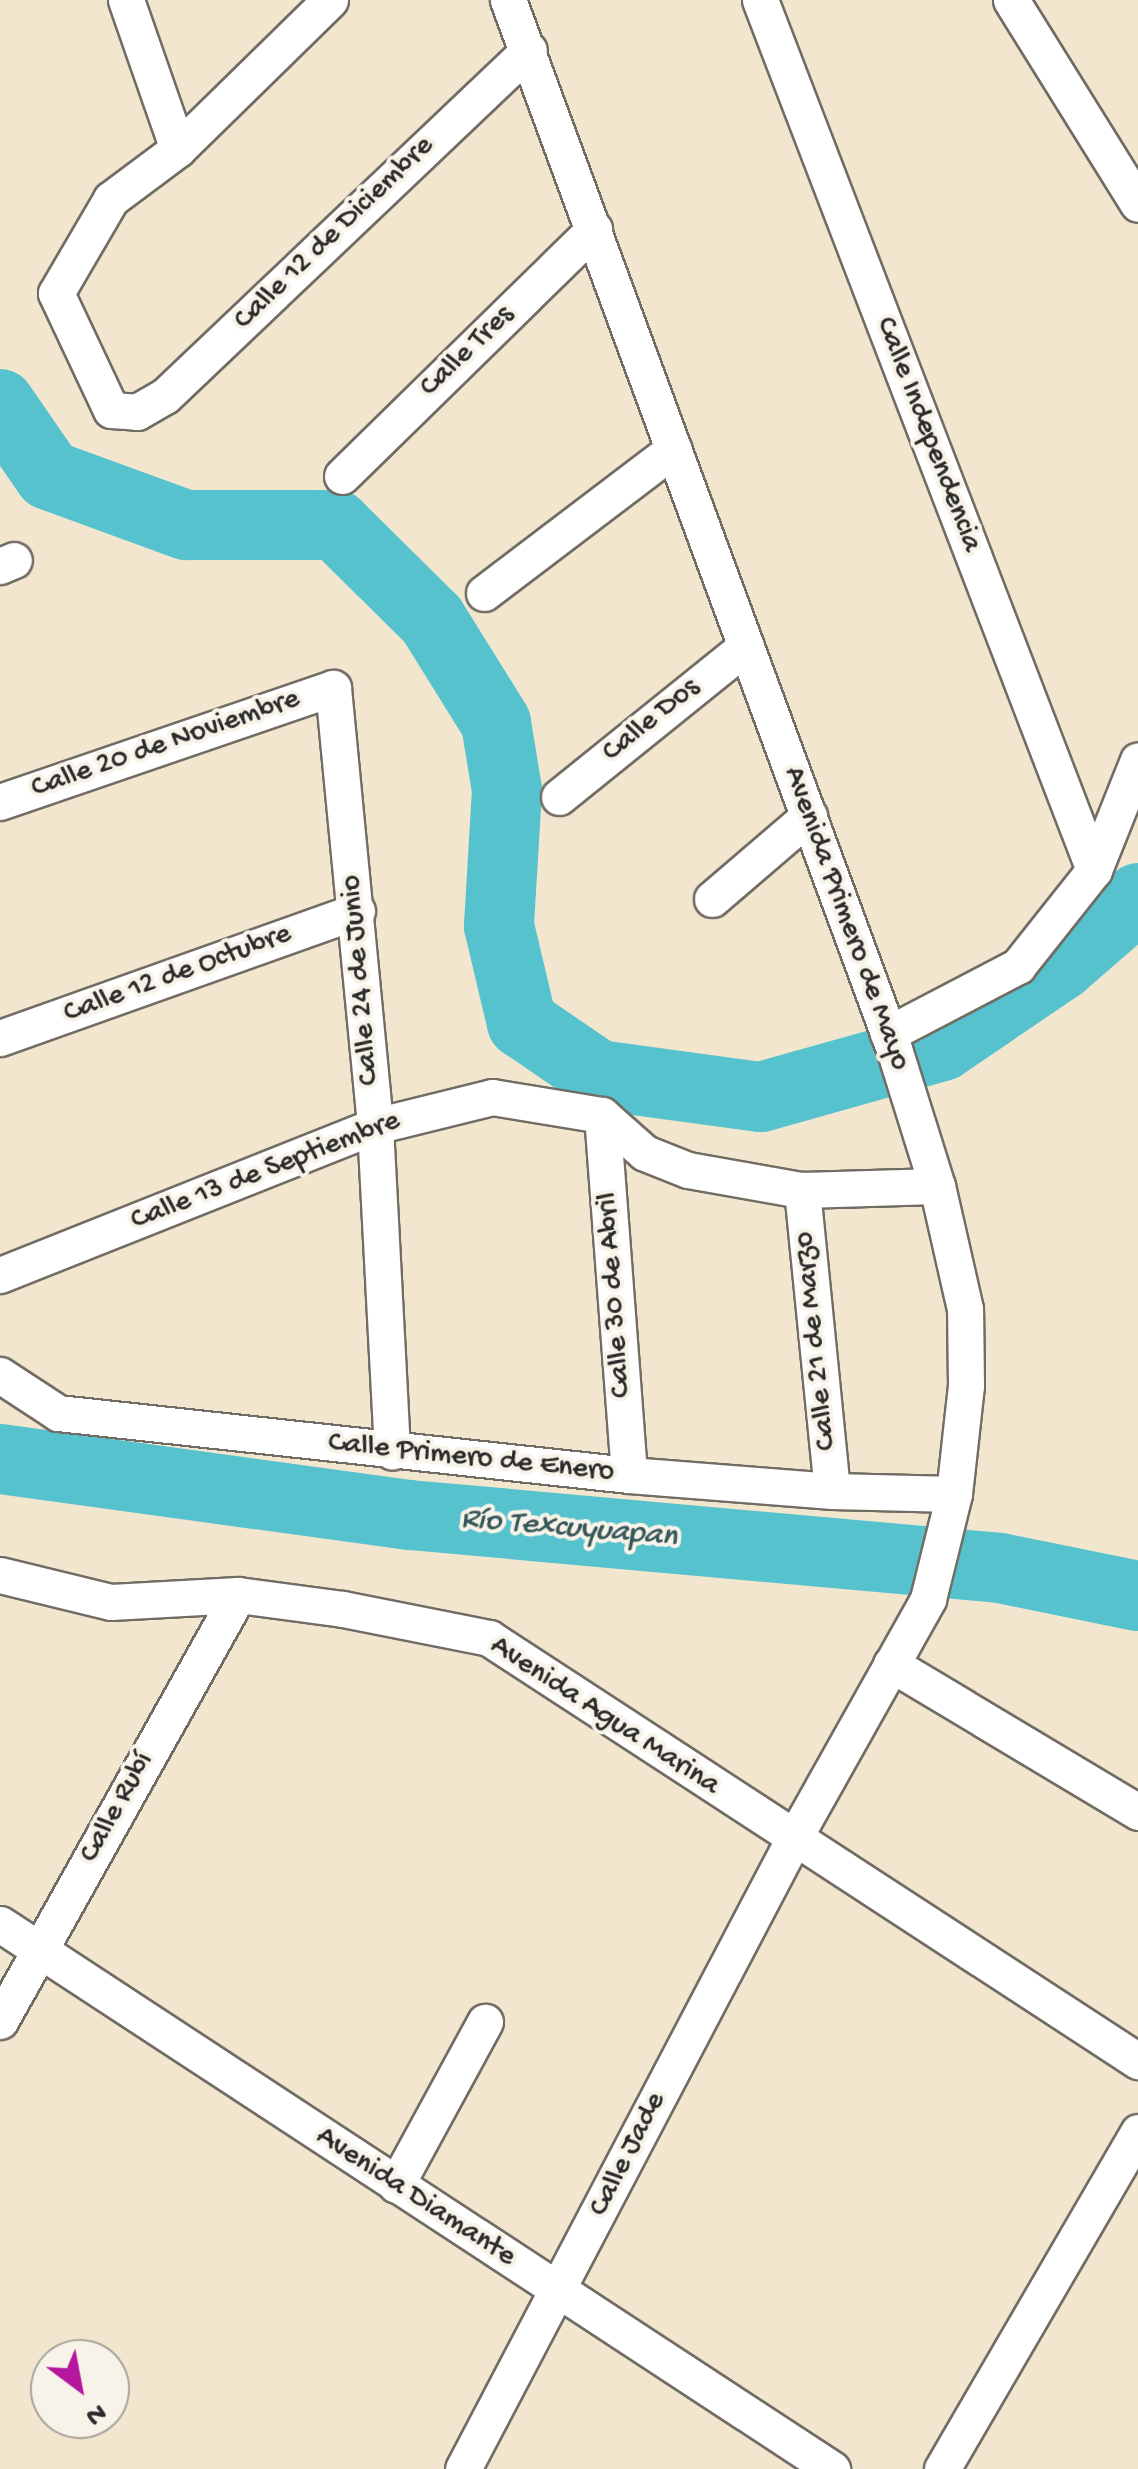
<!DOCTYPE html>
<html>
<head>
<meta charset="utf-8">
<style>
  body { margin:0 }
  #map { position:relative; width:1138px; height:2469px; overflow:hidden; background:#f3e6ce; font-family:"Gochi Hand",sans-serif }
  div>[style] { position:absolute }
  .river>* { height:70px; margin:-35px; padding:0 35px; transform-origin:35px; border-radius:35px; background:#55c2cd }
  .roads { filter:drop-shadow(2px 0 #716c64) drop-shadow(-2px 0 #716c64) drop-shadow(0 2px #716c64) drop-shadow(0 -2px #716c64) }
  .street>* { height:35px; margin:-17.5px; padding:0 17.5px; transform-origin:17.5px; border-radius:17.5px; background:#fff }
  span { translate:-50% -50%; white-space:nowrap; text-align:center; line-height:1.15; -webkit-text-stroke:8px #f7f3e8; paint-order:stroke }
  .street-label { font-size:30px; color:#2b2b2b }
  .water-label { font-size:32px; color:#38585c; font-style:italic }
  .north { position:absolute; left:30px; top:2339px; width:100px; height:100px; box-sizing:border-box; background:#f7f3e8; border:2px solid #a5a39c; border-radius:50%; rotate:148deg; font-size:28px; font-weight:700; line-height:40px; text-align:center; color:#2b2b2b }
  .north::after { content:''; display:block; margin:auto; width:35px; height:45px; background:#b5179e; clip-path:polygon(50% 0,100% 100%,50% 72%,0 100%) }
</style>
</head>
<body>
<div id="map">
  <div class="river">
    <div style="left:0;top:404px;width:86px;rotate:55.4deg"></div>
    <div style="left:49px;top:475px;width:146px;rotate:20.1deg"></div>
    <div style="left:186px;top:525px;width:150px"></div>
    <div style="left:336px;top:525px;width:135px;rotate:44.7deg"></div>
    <div style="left:432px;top:620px;width:121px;rotate:58.1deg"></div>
    <div style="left:496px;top:723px;width:68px;rotate:80.7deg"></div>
    <div style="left:507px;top:790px;width:136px;rotate:93.4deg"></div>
    <div style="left:499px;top:926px;width:100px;rotate:76.7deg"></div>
    <div style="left:522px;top:1023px;width:92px;rotate:34.4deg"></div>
    <div style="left:598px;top:1075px;width:164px;rotate:7.7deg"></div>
    <div style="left:761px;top:1097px;width:188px;rotate:-15.7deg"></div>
    <div style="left:942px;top:1046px;width:144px;rotate:-34.2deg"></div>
    <div style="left:1061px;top:965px;width:102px;rotate:-41deg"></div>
    <div style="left:0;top:1459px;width:414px;rotate:7.8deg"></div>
    <div style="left:410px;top:1515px;width:592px;rotate:5.13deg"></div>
    <div style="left:1000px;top:1568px;width:141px;rotate:11.5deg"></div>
  </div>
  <div class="roads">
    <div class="street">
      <div style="left:126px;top:0;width:158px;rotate:70.8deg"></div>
      <div style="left:330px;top:0;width:213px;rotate:135.6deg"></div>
      <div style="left:178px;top:149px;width:84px;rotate:143.3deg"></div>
      <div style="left:111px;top:199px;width:109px;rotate:120.3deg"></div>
      <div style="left:56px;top:293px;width:129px;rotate:64.8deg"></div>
      <div style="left:111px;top:410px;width:26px;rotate:4deg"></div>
      <div style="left:137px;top:412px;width:32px;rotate:-30deg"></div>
      <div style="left:165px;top:396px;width:502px;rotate:-43.55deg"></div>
      <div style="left:760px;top:0;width:932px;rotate:69deg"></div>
      <div style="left:1011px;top:0;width:240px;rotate:58.1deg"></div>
      <div style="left:342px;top:476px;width:353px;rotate:-44.4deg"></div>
      <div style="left:0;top:566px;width:15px;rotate:-23deg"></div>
      <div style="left:484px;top:593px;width:238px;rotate:-37.2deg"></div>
      <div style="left:559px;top:797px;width:240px;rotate:-38.9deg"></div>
      <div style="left:0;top:802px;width:352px;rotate:-18.9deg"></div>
      <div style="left:333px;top:688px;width:440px;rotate:84.5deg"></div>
      <div style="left:375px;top:1126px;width:326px;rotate:87deg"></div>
      <div style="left:712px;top:899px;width:128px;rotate:-40.6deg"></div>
      <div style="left:888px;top:1034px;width:147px;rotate:-27.6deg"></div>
      <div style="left:1018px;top:966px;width:122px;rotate:-51.6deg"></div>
      <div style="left:1094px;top:870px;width:118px;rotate:-68.2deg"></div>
      <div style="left:0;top:1038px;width:379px;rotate:-19.6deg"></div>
      <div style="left:602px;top:1115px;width:361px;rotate:85.7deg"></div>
      <div style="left:802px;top:1190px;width:302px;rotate:84.3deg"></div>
      <div style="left:0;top:1275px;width:404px;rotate:-21.7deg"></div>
      <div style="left:375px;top:1126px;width:121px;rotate:-13.9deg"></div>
      <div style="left:492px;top:1097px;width:111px;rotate:9.3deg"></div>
      <div style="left:602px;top:1115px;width:57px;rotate:41.5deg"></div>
      <div style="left:645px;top:1153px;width:46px;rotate:21.6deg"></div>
      <div style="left:688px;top:1170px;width:116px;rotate:10deg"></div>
      <div style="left:802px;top:1190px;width:135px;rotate:-1.7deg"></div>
      <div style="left:0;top:1375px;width:69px;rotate:33.2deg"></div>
      <div style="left:58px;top:1413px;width:574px;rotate:6.2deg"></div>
      <div style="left:629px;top:1475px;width:204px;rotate:4.5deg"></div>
      <div style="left:832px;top:1491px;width:122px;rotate:1.4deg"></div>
      <div style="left:0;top:1575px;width:114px;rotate:13.7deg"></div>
      <div style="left:111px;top:1602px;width:127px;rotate:-3.2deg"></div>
      <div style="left:238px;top:1595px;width:106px;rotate:7.6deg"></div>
      <div style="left:343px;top:1609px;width:149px;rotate:11.2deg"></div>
      <div style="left:489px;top:1638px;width:775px;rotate:33.1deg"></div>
      <div style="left:891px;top:1664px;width:288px;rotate:30.9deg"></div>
      <div style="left:0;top:1924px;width:995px;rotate:33.23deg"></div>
      <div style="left:0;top:2021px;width:488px;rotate:-60.8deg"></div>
      <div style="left:396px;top:2185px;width:186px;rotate:-61.4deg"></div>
      <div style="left:463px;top:2469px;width:710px;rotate:-62.32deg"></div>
      <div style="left:793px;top:1840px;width:276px;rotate:-60.7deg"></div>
      <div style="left:928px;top:1599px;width:108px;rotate:-76.1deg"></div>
      <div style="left:954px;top:1494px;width:109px;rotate:-83.7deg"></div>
      <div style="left:966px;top:1386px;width:77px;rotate:-90.7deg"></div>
      <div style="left:965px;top:1309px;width:126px;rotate:-102.8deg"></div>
      <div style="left:937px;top:1186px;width:144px;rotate:-107.4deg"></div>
      <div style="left:894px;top:1049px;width:1118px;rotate:-110.2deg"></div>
      <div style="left:942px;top:2469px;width:390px;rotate:-59.8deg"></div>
    </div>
  </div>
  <div class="street-label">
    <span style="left:335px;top:234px;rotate:-44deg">Calle 12 de Diciembre</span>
    <span style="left:468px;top:352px;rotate:-44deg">Calle Tres</span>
    <span style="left:927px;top:435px;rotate:69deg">Calle Independencia</span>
    <span style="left:652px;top:721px;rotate:-39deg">Calle Dos</span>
    <span style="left:166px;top:745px;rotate:-19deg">Calle 20 de Noviembre</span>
    <span style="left:845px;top:919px;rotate:70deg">Avenida Primero de Mayo</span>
    <span style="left:178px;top:975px;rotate:-20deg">Calle 12 de Octubre</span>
    <span style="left:362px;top:980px;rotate:-95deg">Calle 24 de Junio</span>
    <span style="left:266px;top:1172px;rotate:-21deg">Calle 13 de Septiembre</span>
    <span style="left:616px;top:1295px;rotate:-94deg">Calle 30 de Abril</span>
    <span style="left:817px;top:1341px;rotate:-96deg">Calle 21 de Marzo</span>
    <span style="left:471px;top:1459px;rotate:6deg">Calle Primero de Enero</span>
    <span style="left:604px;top:1717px;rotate:33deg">Avenida Agua Marina</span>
    <span style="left:118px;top:1808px;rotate:-61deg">Calle Rubí</span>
    <span style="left:629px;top:2155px;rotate:-63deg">Calle Jade</span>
    <span style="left:415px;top:2198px;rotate:33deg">Avenida Diamante</span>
  </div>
  <div class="water-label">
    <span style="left:569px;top:1529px;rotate:5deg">Río Texcuyuapan</span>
  </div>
  <div class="north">N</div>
</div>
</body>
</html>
